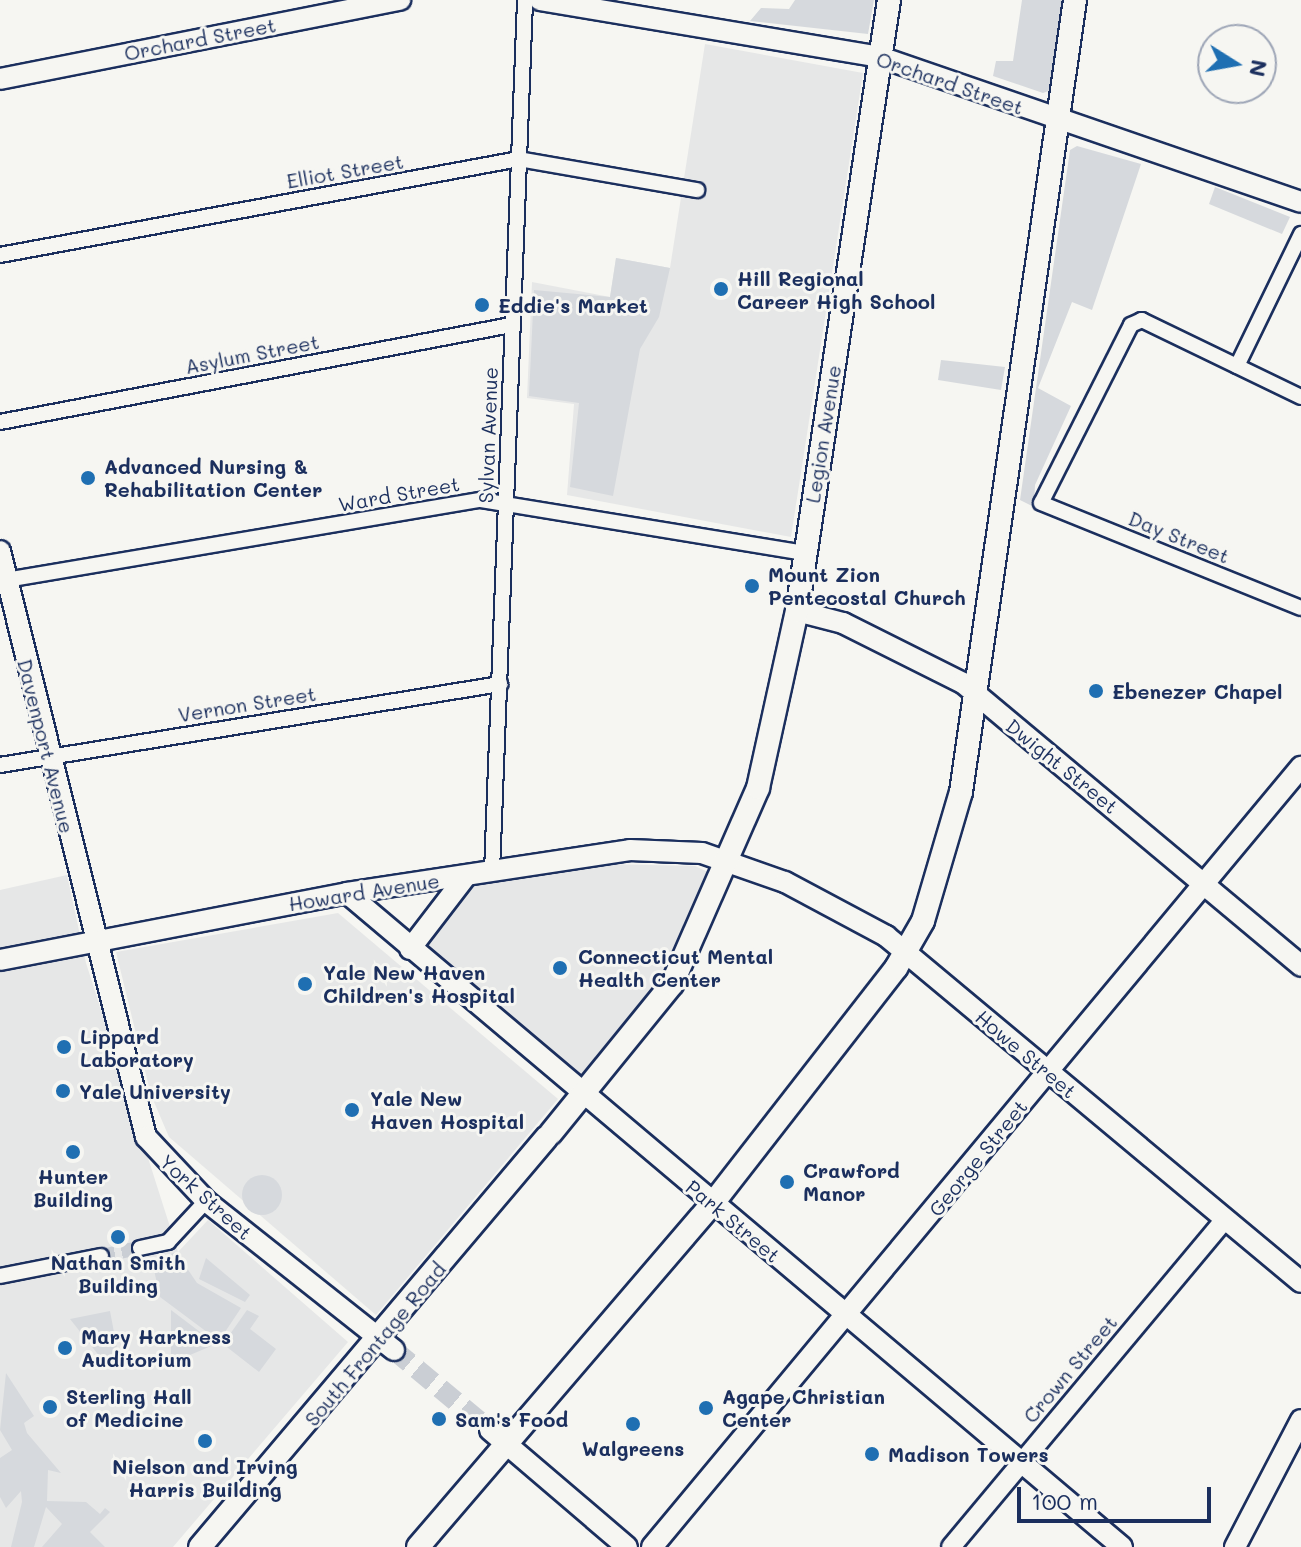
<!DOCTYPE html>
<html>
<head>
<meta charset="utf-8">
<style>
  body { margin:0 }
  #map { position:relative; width:1301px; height:1547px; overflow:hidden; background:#f6f6f2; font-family:Mali,sans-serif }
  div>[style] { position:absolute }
  .built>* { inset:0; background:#e6e7e7 }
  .green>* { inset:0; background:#d6d9dd }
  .round { border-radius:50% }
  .minor-tunnel>* { height:14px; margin-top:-7px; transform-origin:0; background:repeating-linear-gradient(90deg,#caced4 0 14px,transparent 0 21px) }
  .secondary-tunnel>* { height:20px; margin-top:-10px; transform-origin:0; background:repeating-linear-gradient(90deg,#caced4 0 20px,transparent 0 30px) }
  .roads { filter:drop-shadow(2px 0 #1b2f5e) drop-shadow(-2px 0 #1b2f5e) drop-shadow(0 2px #1b2f5e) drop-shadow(0 -2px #1b2f5e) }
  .minor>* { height:14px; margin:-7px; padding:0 7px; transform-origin:7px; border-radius:7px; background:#f6f6f2 }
  .tertiary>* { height:18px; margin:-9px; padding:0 9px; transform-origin:9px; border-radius:9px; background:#f6f6f2 }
  .secondary>* { height:20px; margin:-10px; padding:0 10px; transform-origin:10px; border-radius:10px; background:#f6f6f2 }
  .trunk>* { height:22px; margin:-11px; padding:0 11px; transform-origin:11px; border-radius:11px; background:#f6f6f2 }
  .dots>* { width:22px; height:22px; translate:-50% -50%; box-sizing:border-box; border:4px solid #f6f6f2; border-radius:50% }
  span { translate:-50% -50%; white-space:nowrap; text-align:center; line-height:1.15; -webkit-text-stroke:6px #f6f6f2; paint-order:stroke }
  .street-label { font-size:20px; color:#1b2f5e }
  .poi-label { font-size:20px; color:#1b2f5e; font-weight:700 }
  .left { translate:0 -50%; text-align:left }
  .north { position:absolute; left:1197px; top:24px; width:80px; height:80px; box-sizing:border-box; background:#f6f6f2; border:2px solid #9ea6b7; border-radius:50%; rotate:101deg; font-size:22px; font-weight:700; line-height:32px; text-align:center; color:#1b2f5e }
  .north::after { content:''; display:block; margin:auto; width:28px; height:36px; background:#1f6fb2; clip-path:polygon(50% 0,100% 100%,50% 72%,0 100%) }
  .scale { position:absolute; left:1017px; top:1487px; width:194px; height:36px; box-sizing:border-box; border:4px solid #1b2f5e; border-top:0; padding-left:10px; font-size:24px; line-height:28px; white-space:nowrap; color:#1b2f5e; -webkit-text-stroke:6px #f6f6f2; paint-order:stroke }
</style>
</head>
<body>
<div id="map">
  <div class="built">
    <div style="clip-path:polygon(705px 44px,863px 73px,791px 537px,567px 495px,574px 404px,527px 398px,532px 282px,610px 297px,616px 258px,670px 268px)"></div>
    <div style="clip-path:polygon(605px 864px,695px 866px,710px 873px,711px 893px,656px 989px,580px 1079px,425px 946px,471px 885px)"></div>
    <div style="clip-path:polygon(67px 875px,86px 963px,178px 1252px,208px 1220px,348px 1342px,173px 1547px,0 1547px,0 890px)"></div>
    <div style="clip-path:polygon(338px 913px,558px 1099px,376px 1315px,169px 1137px,151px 1095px,116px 952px)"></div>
  </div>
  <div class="green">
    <div style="clip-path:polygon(795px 0,874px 0,868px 34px,750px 21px,761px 8px,789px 9px)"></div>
    <div style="clip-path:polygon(1022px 0,1064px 0,1051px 90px,1043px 93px,993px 76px,996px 61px,1013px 61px)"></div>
    <div style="clip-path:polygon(1077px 146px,1141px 164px,1092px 310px,1072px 302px,1038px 388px,1071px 406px,1035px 485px,1034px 507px,1020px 500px,1070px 150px)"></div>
    <div style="clip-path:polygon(1215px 187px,1290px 217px,1282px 234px,1209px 204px)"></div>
    <div style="clip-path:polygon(616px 258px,670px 268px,659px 317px,640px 349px,613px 496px,570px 487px,579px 403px,529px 396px,534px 290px,610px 297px)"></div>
    <div style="clip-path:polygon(941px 360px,1005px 367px,1001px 390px,938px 380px)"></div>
    <div class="round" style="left:242px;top:1175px;width:40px;height:40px"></div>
    <div style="clip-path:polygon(176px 1252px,197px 1283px,241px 1308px,219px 1341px,160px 1297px,152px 1261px)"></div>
    <div style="clip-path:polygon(206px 1258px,250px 1295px,245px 1302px,199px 1279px)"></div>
    <div style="clip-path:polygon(171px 1310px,216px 1344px,171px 1363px)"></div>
    <div style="clip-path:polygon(247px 1310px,259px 1316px,250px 1329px,276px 1349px,259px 1372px,223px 1344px)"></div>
    <div style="clip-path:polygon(110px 1311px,119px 1359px,104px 1362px,70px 1319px)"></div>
    <div style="clip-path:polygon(6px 1373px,34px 1416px,24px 1423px,27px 1433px,61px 1473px,48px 1470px,47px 1501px,86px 1502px,100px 1514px,105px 1508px,110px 1512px,90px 1532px,105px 1547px,42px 1547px,62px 1524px,46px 1507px,34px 1547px,11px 1547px,22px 1502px,21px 1491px,6px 1508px,0 1497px,0 1458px,12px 1450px,0 1430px)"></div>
  </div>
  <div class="minor-tunnel">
    <div style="left:101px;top:1256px;width:40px;rotate:-12deg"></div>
  </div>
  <div class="secondary-tunnel">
    <div style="left:394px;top:1350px;width:125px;rotate:39.8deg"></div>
  </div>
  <div class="roads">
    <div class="minor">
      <div style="left:0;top:255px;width:528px;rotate:-10.48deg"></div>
      <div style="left:519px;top:159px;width:181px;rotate:9.9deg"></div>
      <div style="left:1237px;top:366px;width:147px;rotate:-64.1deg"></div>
      <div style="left:1301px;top:397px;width:177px;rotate:-154.2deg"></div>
      <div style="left:1142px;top:320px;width:12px;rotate:156deg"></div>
      <div style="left:1131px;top:325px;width:199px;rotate:116.8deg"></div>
      <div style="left:1041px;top:503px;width:280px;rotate:22deg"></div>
      <div style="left:0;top:422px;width:520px;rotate:-10.75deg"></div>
      <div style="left:0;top:581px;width:488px;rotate:-9.6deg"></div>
      <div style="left:481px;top:500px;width:328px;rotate:9.3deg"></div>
      <div style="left:0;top:765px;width:507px;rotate:-9.2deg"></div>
      <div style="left:492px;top:872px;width:873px;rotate:-87.83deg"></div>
      <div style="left:140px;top:1248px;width:29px;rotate:-12deg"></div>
      <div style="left:168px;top:1242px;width:56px;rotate:-47.2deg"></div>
      <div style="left:0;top:1276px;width:103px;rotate:-11.2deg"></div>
    </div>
    <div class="tertiary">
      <div style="left:951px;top:1547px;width:425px;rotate:-50.1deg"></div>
    </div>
    <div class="secondary">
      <div style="left:540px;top:0;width:345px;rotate:9.5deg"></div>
      <div style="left:880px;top:57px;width:445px;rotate:19deg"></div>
      <div style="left:0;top:79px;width:408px;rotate:-11.2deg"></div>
      <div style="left:0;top:551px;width:604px;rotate:76.01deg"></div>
      <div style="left:146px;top:1137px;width:88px;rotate:46.8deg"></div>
      <div style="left:206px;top:1201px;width:240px;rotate:38.4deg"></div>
      <div style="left:797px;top:611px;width:48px;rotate:14.6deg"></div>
      <div style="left:843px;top:623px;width:134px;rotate:26.6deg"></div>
      <div style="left:963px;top:683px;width:441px;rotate:39.9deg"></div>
      <div style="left:347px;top:893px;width:1014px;rotate:40.16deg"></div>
      <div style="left:410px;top:949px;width:92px;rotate:-52.5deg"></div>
      <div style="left:0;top:960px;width:353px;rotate:-10.9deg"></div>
      <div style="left:347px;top:893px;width:286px;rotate:-8.6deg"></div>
      <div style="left:630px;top:850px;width:72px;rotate:2.4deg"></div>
      <div style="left:702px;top:853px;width:88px;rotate:19.3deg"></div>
      <div style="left:785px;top:882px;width:115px;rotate:28.1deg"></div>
      <div style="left:886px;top:936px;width:540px;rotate:39.82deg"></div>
      <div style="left:490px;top:1430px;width:180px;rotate:40.5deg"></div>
      <div style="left:652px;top:1547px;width:1015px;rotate:-50.24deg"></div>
      <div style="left:1235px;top:1547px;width:143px;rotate:-62.5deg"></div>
    </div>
    <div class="trunk">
      <div style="left:551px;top:1133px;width:192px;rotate:-50.9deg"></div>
      <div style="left:672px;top:984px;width:214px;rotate:-66.3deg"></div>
      <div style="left:758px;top:788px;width:181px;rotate:-77.6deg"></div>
      <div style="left:797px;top:611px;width:618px;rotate:-81.44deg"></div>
      <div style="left:200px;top:1547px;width:536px;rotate:-49.77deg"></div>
      <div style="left:418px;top:1547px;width:453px;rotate:-49.4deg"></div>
      <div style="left:713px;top:1203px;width:298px;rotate:-52.1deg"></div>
      <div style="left:896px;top:968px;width:54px;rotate:-60.1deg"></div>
      <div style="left:923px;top:921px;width:134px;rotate:-73.6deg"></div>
      <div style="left:961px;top:792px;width:800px;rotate:-81.81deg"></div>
    </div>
  </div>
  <div class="dots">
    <div style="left:721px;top:289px;background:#1f6fb2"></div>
    <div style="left:482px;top:305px;background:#1f6fb2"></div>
    <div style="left:88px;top:478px;background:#1f6fb2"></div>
    <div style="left:752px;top:586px;background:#1f6fb2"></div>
    <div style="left:1096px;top:691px;background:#1f6fb2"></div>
    <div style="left:560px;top:968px;background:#1f6fb2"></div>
    <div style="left:305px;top:984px;background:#1f6fb2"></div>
    <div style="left:64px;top:1047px;background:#1f6fb2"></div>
    <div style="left:63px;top:1091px;background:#1f6fb2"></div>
    <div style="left:352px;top:1110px;background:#1f6fb2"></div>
    <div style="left:73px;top:1152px;background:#1f6fb2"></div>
    <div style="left:787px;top:1182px;background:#1f6fb2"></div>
    <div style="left:118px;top:1237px;background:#1f6fb2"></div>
    <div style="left:65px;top:1348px;background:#1f6fb2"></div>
    <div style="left:50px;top:1407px;background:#1f6fb2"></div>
    <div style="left:706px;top:1408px;background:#1f6fb2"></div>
    <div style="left:439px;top:1419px;background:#1f6fb2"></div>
    <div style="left:633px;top:1424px;background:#1f6fb2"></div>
    <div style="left:205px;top:1441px;background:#1f6fb2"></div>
    <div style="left:872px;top:1454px;background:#1f6fb2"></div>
  </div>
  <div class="street-label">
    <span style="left:200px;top:39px;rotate:-11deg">Orchard Street</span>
    <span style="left:950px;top:83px;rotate:19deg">Orchard Street</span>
    <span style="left:345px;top:171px;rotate:-10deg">Elliot Street</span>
    <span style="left:252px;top:354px;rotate:-11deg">Asylum Street</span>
    <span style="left:823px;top:434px;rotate:-81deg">Legion Avenue</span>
    <span style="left:488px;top:435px;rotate:-88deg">Sylvan Avenue</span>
    <span style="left:399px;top:494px;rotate:-10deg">Ward Street</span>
    <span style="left:1179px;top:537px;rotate:22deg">Day Street</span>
    <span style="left:247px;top:704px;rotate:-9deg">Vernon Street</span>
    <span style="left:46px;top:746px;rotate:76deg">Davenport Avenue</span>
    <span style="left:1062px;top:766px;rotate:39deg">Dwight Street</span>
    <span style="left:364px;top:892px;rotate:-9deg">Howard Avenue</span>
    <span style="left:1026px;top:1054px;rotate:40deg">Howe Street</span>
    <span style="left:978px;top:1158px;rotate:-51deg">George Street</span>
    <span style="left:206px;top:1197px;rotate:42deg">York Street</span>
    <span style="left:733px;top:1221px;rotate:40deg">Park Street</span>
    <span style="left:375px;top:1344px;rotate:-50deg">South Frontage Road</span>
    <span style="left:1070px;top:1369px;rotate:-50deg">Crown Street</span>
  </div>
  <div class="poi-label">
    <span class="left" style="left:737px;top:290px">Hill Regional<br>Career High School</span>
    <span class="left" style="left:498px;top:305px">Eddie's Market</span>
    <span class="left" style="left:104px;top:478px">Advanced Nursing &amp;<br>Rehabilitation Center</span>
    <span class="left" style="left:768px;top:586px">Mount Zion<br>Pentecostal Church</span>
    <span class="left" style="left:1112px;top:691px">Ebenezer Chapel</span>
    <span class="left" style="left:578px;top:968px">Connecticut Mental<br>Health Center</span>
    <span class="left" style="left:323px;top:984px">Yale New Haven<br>Children's Hospital</span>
    <span class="left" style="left:80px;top:1048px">Lippard<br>Laboratory</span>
    <span class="left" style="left:79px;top:1091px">Yale University</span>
    <span class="left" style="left:370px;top:1110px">Yale New<br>Haven Hospital</span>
    <span class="left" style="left:803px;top:1182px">Crawford<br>Manor</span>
    <span style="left:73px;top:1188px">Hunter<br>Building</span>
    <span style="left:118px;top:1274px">Nathan Smith<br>Building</span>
    <span class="left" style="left:81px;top:1348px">Mary Harkness<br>Auditorium</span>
    <span class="left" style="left:66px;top:1408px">Sterling Hall<br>of Medicine</span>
    <span class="left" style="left:722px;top:1408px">Agape Christian<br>Center</span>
    <span class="left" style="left:455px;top:1419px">Sam's Food</span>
    <span style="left:633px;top:1448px">Walgreens</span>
    <span class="left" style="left:888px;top:1454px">Madison Towers</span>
    <span style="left:205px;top:1478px">Nielson and Irving<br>Harris Building</span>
  </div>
  <div class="north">N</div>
  <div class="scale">100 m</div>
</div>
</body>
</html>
